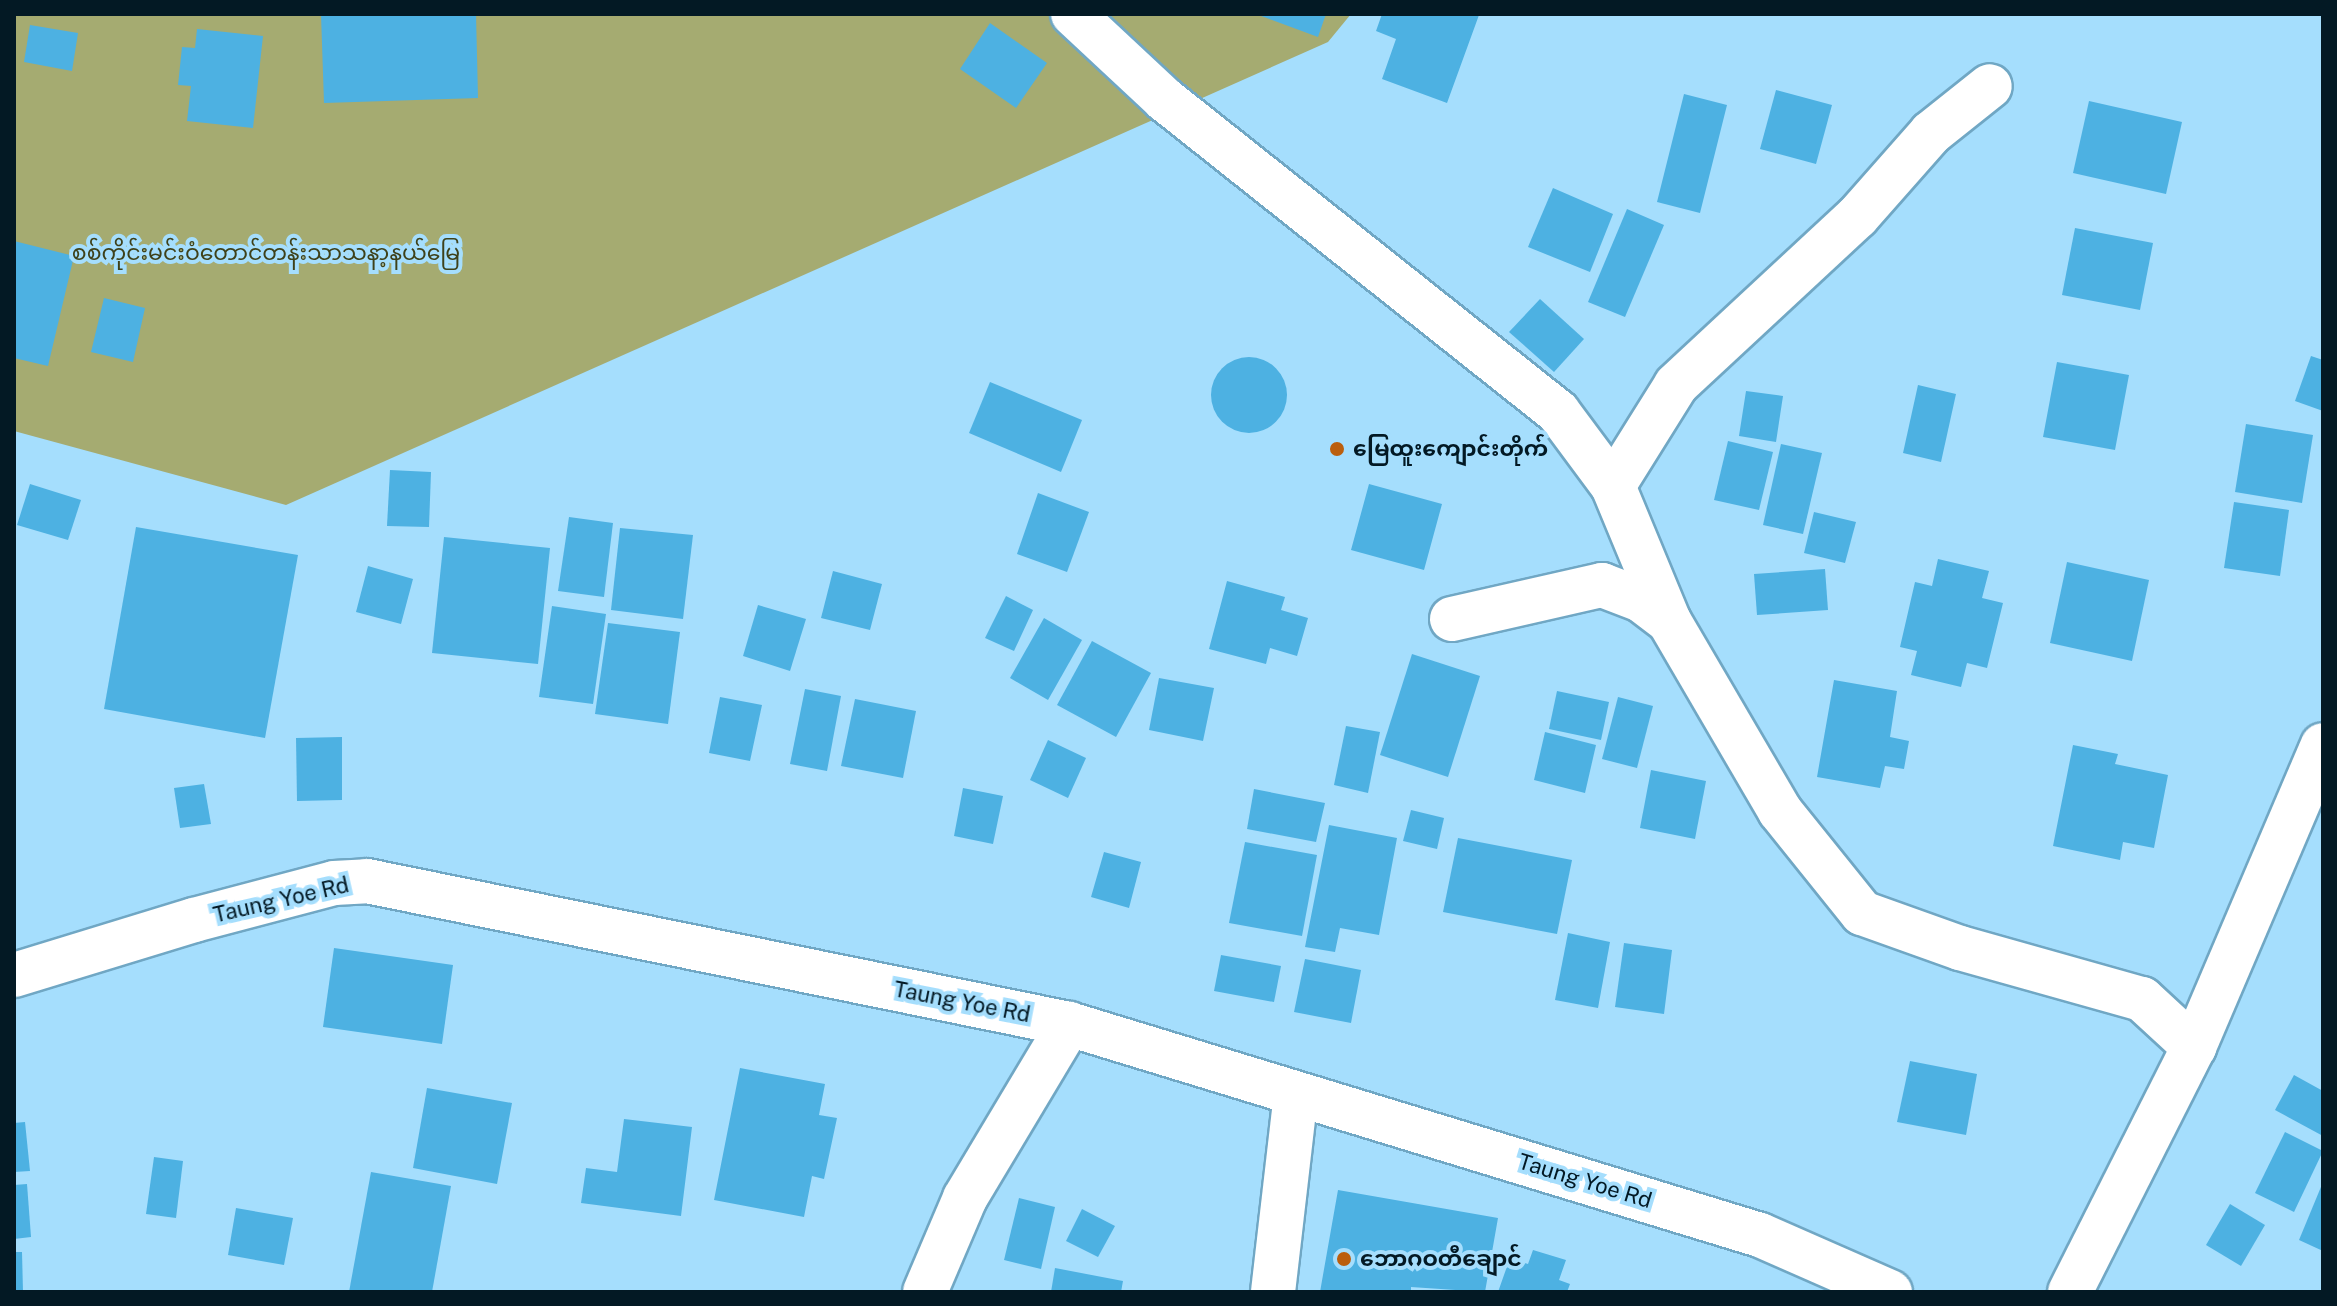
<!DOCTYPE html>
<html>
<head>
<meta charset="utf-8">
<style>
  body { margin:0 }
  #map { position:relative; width:2337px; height:1306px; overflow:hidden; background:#a5defd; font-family:"Public Sans","Noto Sans Myanmar",sans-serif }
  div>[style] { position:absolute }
  .green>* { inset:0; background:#a5ab71 }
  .building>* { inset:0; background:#4db1e2 }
  .round { border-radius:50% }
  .roads { filter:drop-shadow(2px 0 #70a7c4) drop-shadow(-2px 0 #70a7c4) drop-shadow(0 2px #70a7c4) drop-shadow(0 -2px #70a7c4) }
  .street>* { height:44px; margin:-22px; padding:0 22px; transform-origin:22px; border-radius:22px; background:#fff }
  .dots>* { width:22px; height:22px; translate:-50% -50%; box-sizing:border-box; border:4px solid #a5defd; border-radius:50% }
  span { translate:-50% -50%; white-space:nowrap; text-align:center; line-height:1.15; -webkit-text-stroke:8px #a5defd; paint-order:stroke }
  .park-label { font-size:22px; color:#3e411a }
  .poi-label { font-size:22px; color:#031924; font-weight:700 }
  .left { translate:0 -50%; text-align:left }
  .street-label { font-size:22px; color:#031924 }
  .frame { position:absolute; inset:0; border:16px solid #031924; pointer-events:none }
</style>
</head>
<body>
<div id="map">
  <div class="green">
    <div style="clip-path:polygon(14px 14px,1351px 14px,1328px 42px,286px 505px,14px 431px)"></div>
  </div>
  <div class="building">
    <div style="clip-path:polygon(321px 14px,476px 14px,478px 98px,324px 103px)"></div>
    <div style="clip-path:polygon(1256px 14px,1326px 14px,1318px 37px)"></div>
    <div style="clip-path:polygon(1382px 14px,1479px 15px,1447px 103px,1382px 79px,1396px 39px,1376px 31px)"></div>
    <div style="clip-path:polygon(990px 23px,1047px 63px,1016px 108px,960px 69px)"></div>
    <div style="clip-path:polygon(30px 25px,78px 33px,72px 71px,24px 62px)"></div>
    <div style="clip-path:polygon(197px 29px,263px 36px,253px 128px,187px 121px,191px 86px,178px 85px,182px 47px,195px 48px)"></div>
    <div style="clip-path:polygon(1776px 90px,1832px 105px,1816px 164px,1760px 149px)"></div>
    <div style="clip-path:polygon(1684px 94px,1727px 105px,1700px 213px,1657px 202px)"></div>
    <div style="clip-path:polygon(2089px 101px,2182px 122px,2166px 194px,2073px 173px)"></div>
    <div style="clip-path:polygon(1553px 188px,1613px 214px,1590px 272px,1528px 247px)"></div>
    <div style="clip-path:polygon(1627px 209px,1664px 225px,1625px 317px,1588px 302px)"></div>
    <div style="clip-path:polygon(2075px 228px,2153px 243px,2140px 310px,2062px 295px)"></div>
    <div style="clip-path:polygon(14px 241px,74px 256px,48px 366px,14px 358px)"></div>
    <div style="clip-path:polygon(104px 298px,145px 308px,133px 362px,91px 352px)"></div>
    <div style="clip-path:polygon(1540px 299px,1584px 339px,1554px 372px,1509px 332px)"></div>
    <div style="clip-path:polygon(2311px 356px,2323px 360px,2323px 411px,2295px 401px)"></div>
    <div class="round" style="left:1211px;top:357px;width:76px;height:76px"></div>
    <div style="clip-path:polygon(2057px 362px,2129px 375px,2115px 450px,2043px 437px)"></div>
    <div style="clip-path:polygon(990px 382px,1082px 420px,1061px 472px,969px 433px)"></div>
    <div style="clip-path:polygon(1918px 385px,1956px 394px,1941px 462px,1903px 453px)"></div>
    <div style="clip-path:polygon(1746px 391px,1783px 396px,1776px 442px,1739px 436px)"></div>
    <div style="clip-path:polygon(2246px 424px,2313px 435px,2302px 503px,2235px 492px)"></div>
    <div style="clip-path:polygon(1728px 441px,1773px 452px,1759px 510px,1714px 500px)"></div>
    <div style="clip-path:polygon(1781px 444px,1822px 453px,1803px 534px,1763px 525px)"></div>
    <div style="clip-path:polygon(390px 470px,431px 472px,429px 527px,387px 526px)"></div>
    <div style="clip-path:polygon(30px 484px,81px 500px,68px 540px,17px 525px)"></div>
    <div style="clip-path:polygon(1369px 484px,1442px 504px,1424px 570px,1351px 550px)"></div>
    <div style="clip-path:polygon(1038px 493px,1089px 512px,1067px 572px,1017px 554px)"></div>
    <div style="clip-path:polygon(2234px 502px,2289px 510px,2280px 576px,2224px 568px)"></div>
    <div style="clip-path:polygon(1814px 512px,1856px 522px,1845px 563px,1804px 553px)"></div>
    <div style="clip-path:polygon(569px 517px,613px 523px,604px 597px,558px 591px)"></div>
    <div style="clip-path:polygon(136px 527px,298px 555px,265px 738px,104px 709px)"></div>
    <div style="clip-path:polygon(620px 528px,693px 535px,683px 619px,611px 610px)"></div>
    <div style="clip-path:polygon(444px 537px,550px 548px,538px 664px,432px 653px)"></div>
    <div style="clip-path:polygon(1938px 559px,1989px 571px,1982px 598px,2003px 603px,1987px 668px,1967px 663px,1961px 687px,1911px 675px,1917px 651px,1900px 647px,1915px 582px,1932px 586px)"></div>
    <div style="clip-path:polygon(2067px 562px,2149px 580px,2132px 661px,2050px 643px)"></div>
    <div style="clip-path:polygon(368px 566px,413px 579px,401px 624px,356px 612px)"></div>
    <div style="clip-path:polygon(1825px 569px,1828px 610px,1757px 615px,1754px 574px)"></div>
    <div style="clip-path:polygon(833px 571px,882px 584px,870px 630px,821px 618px)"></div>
    <div style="clip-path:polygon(1227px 581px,1285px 597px,1281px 610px,1308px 618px,1297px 656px,1270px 648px,1266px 664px,1209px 649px)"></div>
    <div style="clip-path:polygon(1006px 596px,1033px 610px,1014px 651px,985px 638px)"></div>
    <div style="clip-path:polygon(758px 605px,806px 619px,790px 671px,743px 656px)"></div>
    <div style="clip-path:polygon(552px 606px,606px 614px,593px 704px,539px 697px)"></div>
    <div style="clip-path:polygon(1044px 618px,1082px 640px,1048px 700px,1010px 678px)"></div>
    <div style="clip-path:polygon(608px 623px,680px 632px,668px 724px,595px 714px)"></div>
    <div style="clip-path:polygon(1092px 641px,1151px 673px,1116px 737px,1057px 705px)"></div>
    <div style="clip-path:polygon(1412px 654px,1480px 676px,1448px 777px,1380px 755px)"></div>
    <div style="clip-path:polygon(1159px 678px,1214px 688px,1203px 741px,1149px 730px)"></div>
    <div style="clip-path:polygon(1834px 680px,1897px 691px,1890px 737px,1909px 741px,1904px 769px,1885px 766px,1880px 788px,1817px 777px)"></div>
    <div style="clip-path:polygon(805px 689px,841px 696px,827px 771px,790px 764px)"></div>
    <div style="clip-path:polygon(1557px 691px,1609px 702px,1601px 740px,1549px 729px)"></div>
    <div style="clip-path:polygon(720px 697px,762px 705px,750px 761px,709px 753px)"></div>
    <div style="clip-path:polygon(1618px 697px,1653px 706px,1637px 768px,1602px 759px)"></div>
    <div style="clip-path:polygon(855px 699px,916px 711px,903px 778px,841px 766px)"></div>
    <div style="clip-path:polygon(1346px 726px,1380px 732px,1368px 793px,1334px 785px)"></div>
    <div style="clip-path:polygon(1545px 732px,1596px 745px,1585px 793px,1534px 780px)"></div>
    <div style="clip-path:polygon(342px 737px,342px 800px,297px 801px,296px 738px)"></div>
    <div style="clip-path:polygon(1048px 740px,1086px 758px,1068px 798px,1030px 780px)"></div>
    <div style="clip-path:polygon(2073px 745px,2118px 754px,2115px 764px,2168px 775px,2154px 848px,2123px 842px,2120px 860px,2053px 846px)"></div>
    <div style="clip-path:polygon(1651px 770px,1706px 781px,1695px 839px,1640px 828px)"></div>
    <div style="clip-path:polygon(204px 784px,211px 824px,180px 828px,174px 788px)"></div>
    <div style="clip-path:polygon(963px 788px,1003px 796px,993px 844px,954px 836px)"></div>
    <div style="clip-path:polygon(1254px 789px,1325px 803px,1316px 842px,1247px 829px)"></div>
    <div style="clip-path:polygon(1411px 810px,1444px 818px,1437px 849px,1403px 841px)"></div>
    <div style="clip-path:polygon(1329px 825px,1397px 838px,1379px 935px,1340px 928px,1335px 952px,1305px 947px)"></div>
    <div style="clip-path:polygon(1458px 838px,1572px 860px,1557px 934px,1443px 912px)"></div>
    <div style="clip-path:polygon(1245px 842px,1317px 855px,1302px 936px,1229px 923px)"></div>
    <div style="clip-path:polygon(1104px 852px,1141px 862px,1129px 908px,1091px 897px)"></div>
    <div style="clip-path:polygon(1568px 933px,1610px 942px,1598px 1008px,1555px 1000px)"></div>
    <div style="clip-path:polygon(1624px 943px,1672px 950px,1664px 1014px,1615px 1007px)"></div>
    <div style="clip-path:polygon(334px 948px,453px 965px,442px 1044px,323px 1027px)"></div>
    <div style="clip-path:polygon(1221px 955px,1281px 966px,1274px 1002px,1214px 991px)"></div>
    <div style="clip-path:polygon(1305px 959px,1361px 970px,1351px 1023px,1294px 1012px)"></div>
    <div style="clip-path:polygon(1910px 1061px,1977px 1074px,1966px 1135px,1897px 1122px)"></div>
    <div style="clip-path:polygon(740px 1068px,825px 1084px,819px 1115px,837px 1118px,824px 1179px,812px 1176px,804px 1217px,714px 1200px)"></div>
    <div style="clip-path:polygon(2294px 1075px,2323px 1091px,2323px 1136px,2275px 1110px)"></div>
    <div style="clip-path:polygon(427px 1088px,512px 1103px,497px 1184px,413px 1168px)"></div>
    <div style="clip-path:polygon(624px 1119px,692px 1127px,681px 1216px,581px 1203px,586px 1168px,617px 1172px)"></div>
    <div style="clip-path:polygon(25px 1122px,30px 1171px,14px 1172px,14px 1123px)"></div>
    <div style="clip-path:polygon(2285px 1132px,2323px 1151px,2294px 1212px,2255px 1193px)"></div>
    <div style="clip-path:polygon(154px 1157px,183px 1161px,176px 1218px,146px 1214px)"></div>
    <div style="clip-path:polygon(371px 1172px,451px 1186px,432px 1292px,349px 1292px)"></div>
    <div style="clip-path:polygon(2323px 1182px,2323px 1251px,2299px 1240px)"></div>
    <div style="clip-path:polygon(27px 1184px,31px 1237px,14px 1239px,14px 1185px)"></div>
    <div style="clip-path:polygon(1338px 1190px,1498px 1218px,1485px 1292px,1411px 1287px,1411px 1292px,1320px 1292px)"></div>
    <div style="clip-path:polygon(1019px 1198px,1055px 1207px,1041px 1269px,1004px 1260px)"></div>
    <div style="clip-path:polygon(2230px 1204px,2265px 1225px,2241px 1266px,2206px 1245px)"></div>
    <div style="clip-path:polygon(236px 1208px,293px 1218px,284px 1265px,228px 1255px)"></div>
    <div style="clip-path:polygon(1082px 1209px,1115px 1226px,1098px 1257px,1066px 1241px)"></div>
    <div style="clip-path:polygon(1533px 1250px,1566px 1260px,1559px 1280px,1570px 1284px,1567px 1292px,1498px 1292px,1510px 1258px,1528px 1264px)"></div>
    <div style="clip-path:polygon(14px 1252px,22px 1252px,23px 1292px,14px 1292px)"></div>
    <div style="clip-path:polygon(1055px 1268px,1123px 1281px,1121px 1292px,1051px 1292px)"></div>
  </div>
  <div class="roads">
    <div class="street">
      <div style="left:1073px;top:14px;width:125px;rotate:43deg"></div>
      <div style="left:1164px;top:99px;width:503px;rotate:38.46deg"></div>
      <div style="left:1558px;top:412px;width:92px;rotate:53.4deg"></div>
      <div style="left:1613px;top:486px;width:146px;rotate:67.5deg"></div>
      <div style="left:1669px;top:621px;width:220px;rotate:59.7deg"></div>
      <div style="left:1780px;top:811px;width:131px;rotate:51.2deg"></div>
      <div style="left:1862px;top:913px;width:104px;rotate:19.7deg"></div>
      <div style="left:1960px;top:948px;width:189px;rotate:15.7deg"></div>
      <div style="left:2142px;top:999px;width:71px;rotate:42.7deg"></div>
      <div style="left:1613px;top:486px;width:119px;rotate:-58deg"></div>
      <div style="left:1676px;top:385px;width:247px;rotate:-42.9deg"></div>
      <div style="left:1857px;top:217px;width:112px;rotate:-48.6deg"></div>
      <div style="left:1931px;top:133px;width:75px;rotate:-38.5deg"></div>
      <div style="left:1452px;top:619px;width:154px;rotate:-12.8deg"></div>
      <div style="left:1602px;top:585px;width:42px;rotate:21deg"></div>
      <div style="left:1641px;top:600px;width:35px;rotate:37deg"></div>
      <div style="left:14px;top:975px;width:188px;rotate:-17deg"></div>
      <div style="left:194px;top:920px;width:145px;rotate:-14.8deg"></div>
      <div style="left:334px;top:883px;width:33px;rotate:-3deg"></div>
      <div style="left:367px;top:881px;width:716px;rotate:11.51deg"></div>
      <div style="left:1069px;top:1024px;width:722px;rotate:16.98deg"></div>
      <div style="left:1760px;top:1235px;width:142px;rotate:23.7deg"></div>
      <div style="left:925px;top:1292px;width:102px;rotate:-66.9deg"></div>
      <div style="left:965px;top:1198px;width:203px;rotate:-59.1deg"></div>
      <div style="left:1273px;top:1292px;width:199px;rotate:-83.4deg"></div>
      <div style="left:2070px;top:1292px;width:275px;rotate:-63.2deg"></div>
      <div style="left:2194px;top:1047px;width:328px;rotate:-66.9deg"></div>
    </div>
  </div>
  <div class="dots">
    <div style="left:1337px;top:449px;background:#bb5e0d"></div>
    <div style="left:1344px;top:1259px;background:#bb5e0d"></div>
  </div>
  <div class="park-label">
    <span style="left:266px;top:253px">စစ်ကိုင်းမင်းဝံတောင်တန်းသာသနာ့နယ်မြေ</span>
  </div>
  <div class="poi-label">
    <span class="left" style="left:1353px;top:449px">မြေထူးကျောင်းတိုက်</span>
    <span class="left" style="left:1360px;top:1259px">ဘောဂဝတီချောင်</span>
  </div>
  <div class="street-label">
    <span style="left:281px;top:900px;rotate:-13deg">Taung Yoe Rd</span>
    <span style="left:962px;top:1002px;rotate:11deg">Taung Yoe Rd</span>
    <span style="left:1585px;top:1181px;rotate:17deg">Taung Yoe Rd</span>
  </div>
  <div class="frame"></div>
</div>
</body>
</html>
